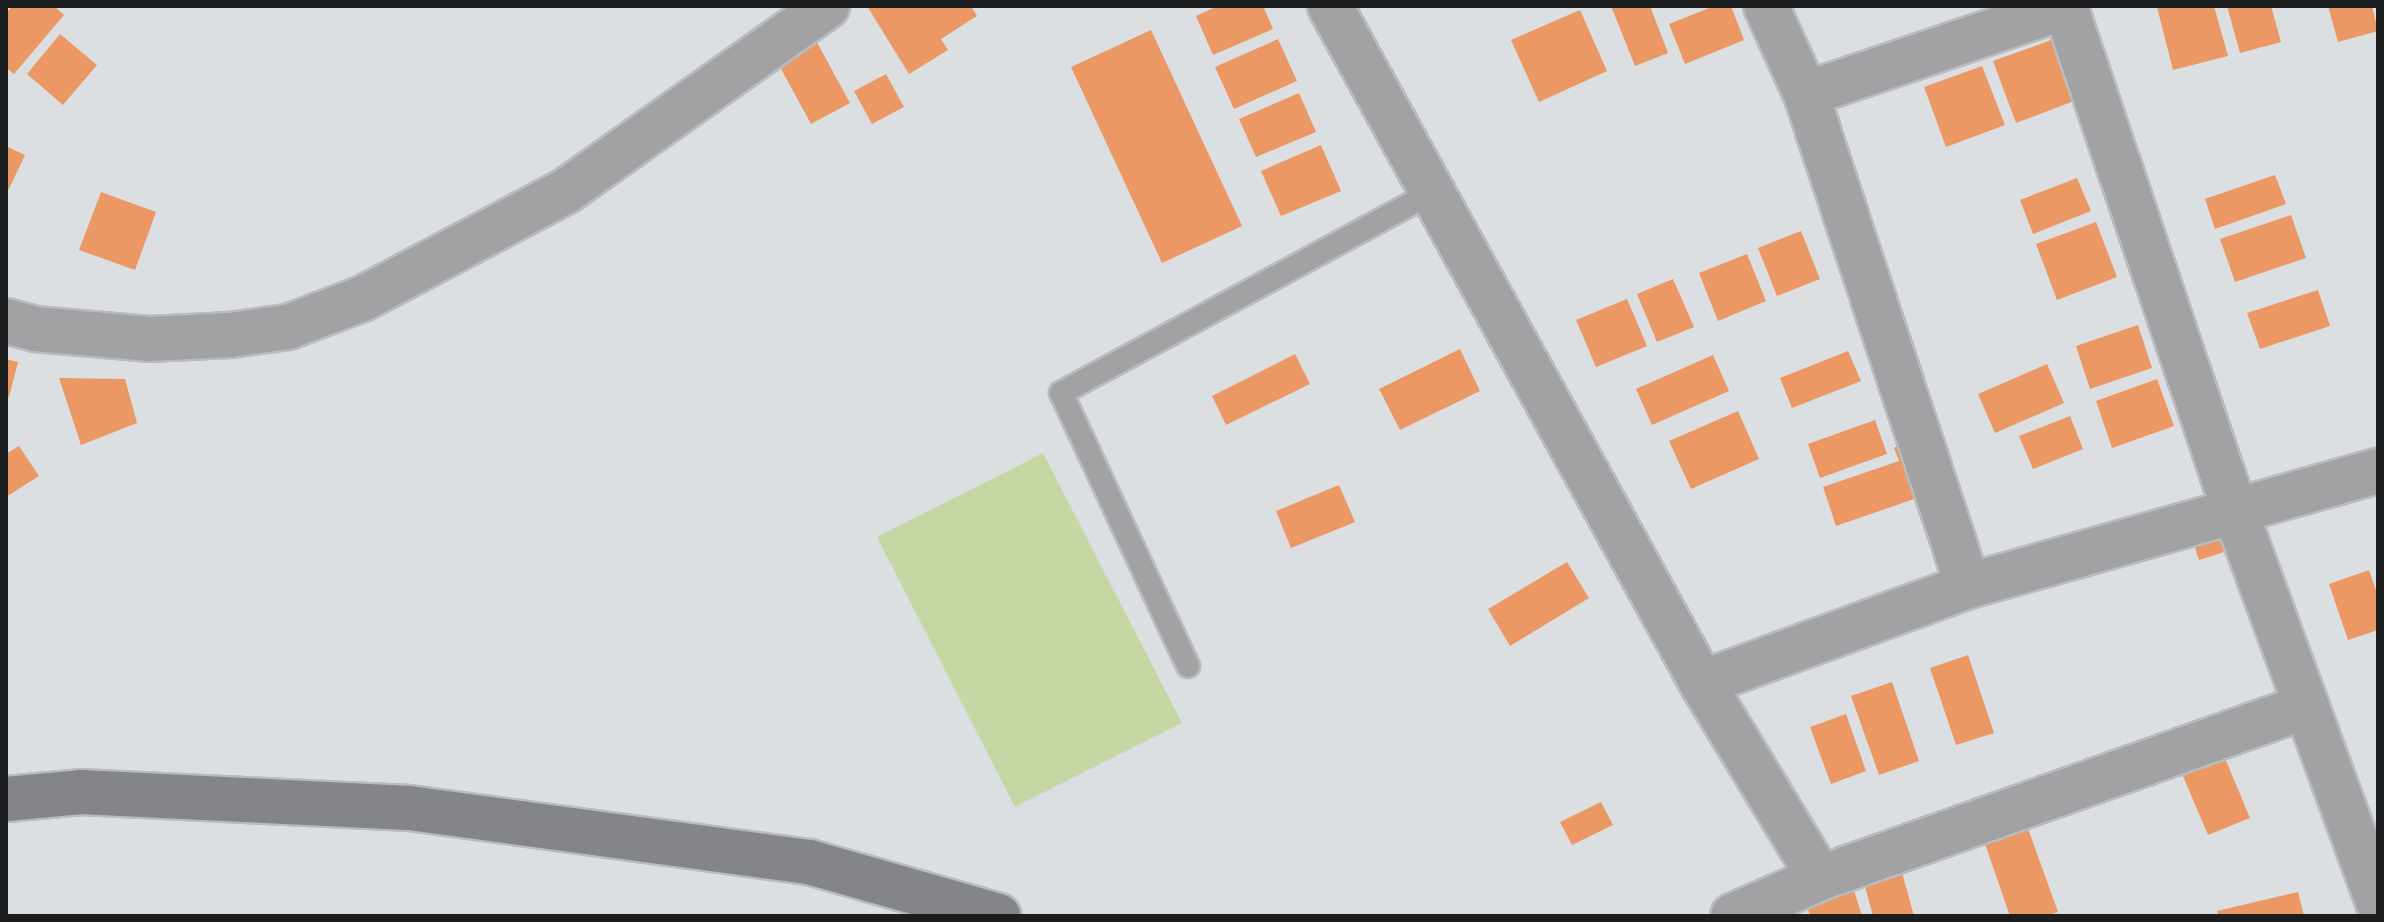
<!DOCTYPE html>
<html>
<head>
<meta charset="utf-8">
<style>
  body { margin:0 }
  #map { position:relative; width:2384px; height:922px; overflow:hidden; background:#dbdfe2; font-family:Mulish,sans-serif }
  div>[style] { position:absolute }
  .green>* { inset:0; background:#c5d7a2 }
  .building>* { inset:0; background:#eb9864 }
  .roads { filter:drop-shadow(2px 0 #b9bcbf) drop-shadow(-2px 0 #b9bcbf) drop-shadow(0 2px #b9bcbf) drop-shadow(0 -2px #b9bcbf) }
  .service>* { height:22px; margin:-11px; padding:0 11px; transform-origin:11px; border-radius:11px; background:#a2a2a4 }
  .minor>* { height:44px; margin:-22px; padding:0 22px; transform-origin:22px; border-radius:22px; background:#a2a2a4 }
  .secondary>* { height:44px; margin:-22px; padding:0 22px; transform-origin:22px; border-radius:22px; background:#848588 }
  span { translate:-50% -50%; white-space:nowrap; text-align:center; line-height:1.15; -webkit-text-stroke:7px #fff; paint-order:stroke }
  .frame { position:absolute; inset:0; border:8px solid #1c1d1e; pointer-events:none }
</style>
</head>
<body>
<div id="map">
  <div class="green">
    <div style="clip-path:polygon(1043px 453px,1182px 723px,1015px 807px,877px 537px)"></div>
  </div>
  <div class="building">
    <div style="clip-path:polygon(12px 6px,54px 6px,64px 15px,14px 74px,6px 68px,6px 13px)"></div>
    <div style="clip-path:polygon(867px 6px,971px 6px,977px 16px,941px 39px,948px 50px,909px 74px)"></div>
    <div style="clip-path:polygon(1218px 6px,1263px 6px,1273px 29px,1213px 55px,1196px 16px)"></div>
    <div style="clip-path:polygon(1611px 6px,1650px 6px,1668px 53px,1635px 66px)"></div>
    <div style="clip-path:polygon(1714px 6px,1731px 6px,1744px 40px,1685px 64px,1669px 24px)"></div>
    <div style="clip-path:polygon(2214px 6px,2228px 56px,2173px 70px,2157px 7px)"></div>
    <div style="clip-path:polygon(2227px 6px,2271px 6px,2281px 42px,2240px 53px)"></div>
    <div style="clip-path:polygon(2328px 6px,2372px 6px,2378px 31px,2338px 42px)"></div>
    <div style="clip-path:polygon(1580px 10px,1607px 71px,1539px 102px,1511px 40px)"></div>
    <div style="clip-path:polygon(1151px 30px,1242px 226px,1162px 263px,1071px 67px)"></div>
    <div style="clip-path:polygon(60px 34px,97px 65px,63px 105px,27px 74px)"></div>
    <div style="clip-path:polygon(814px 37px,850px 103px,811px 124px,775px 58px)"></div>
    <div style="clip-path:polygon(1278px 39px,1297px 81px,1234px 109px,1215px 67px)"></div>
    <div style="clip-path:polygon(2051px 40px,2074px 101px,2016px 123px,1993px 61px)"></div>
    <div style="clip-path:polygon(1982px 66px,2005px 125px,1946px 147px,1924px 87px)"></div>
    <div style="clip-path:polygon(886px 74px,904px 107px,872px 124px,854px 91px)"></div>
    <div style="clip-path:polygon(1299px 93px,1316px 132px,1256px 157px,1239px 119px)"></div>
    <div style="clip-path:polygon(1321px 145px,1341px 191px,1281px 216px,1261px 171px)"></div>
    <div style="clip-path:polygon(6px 146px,25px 155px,6px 195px)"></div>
    <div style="clip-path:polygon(2275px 175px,2286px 204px,2215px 229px,2205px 199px)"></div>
    <div style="clip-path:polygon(2077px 178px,2091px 211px,2033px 234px,2020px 200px)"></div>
    <div style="clip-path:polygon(101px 192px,156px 212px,135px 270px,79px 250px)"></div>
    <div style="clip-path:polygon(2291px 215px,2306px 258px,2235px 282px,2220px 239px)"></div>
    <div style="clip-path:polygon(2096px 222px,2117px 277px,2057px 300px,2036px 244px)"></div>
    <div style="clip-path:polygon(1801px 231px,1820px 279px,1777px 296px,1758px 248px)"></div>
    <div style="clip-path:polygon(1747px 254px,1766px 301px,1718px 321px,1699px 273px)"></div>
    <div style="clip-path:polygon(1673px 279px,1694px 327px,1657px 342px,1637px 294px)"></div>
    <div style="clip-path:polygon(2318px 290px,2330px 326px,2260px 349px,2247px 313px)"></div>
    <div style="clip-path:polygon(1627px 299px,1647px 346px,1596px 367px,1576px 320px)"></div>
    <div style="clip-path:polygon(2138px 325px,2152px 368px,2090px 389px,2076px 346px)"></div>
    <div style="clip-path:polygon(1460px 349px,1480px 391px,1400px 430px,1379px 389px)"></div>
    <div style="clip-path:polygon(1848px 351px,1861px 381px,1792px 408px,1780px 378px)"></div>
    <div style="clip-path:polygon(1295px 354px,1310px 384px,1226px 425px,1212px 396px)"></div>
    <div style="clip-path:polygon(1713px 355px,1729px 391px,1652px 425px,1636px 389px)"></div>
    <div style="clip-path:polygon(6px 359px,18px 362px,9px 397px,6px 396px)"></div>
    <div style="clip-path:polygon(2047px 364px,2064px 403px,1995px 433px,1978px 394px)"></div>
    <div style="clip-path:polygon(59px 378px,125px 379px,137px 423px,81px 445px)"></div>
    <div style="clip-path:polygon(2157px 379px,2174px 426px,2112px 448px,2096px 401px)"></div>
    <div style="clip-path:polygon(1738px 411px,1759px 459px,1691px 489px,1669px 441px)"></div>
    <div style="clip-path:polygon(2070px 416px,2083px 449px,2033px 469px,2019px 436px)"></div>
    <div style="clip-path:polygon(1875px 420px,1887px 454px,1820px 478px,1808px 444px)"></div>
    <div style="clip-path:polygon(19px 446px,39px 476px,6px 497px,6px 454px)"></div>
    <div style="clip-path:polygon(1898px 446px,1917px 498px,1836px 526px,1823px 487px,1899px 461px,1894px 448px)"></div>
    <div style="clip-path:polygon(1339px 485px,1355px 522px,1291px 548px,1276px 511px)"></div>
    <div style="clip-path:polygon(2233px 515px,2243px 546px,2199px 560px,2189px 529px)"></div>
    <div style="clip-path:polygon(1567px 562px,1589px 598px,1510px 646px,1488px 609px)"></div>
    <div style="clip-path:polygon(2369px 570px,2378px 596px,2378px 630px,2348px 640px,2329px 584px)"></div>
    <div style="clip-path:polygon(1968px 655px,1994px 733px,1956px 745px,1930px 668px)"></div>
    <div style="clip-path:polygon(1892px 682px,1919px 761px,1879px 775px,1851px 696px)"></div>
    <div style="clip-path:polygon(1846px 714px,1866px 771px,1831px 784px,1810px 727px)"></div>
    <div style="clip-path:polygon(2222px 751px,2250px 818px,2208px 835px,2180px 769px)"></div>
    <div style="clip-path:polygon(1601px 802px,1613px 825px,1572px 845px,1560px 822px)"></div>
    <div style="clip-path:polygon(2026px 823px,2058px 912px,2047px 916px,2010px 916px,1983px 838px)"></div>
    <div style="clip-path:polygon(1901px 869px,1914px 916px,1873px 916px,1863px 879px)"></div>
    <div style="clip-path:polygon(1852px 884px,1862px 916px,1810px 916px,1805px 899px)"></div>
    <div style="clip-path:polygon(2298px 892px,2304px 916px,2218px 916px,2217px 911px)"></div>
  </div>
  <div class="roads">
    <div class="service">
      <div style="left:1188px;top:666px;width:301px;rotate:-114.9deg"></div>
      <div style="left:1061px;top:393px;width:418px;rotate:-28.4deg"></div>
    </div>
    <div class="minor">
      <div style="left:1330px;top:6px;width:772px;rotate:61.21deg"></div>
      <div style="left:1702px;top:683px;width:228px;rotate:58.8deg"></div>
      <div style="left:1766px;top:6px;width:97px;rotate:65.6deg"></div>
      <div style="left:1806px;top:94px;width:518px;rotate:71.77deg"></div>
      <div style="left:2065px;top:6px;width:533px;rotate:71.4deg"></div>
      <div style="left:2235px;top:511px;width:415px;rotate:69.9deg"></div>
      <div style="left:1806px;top:94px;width:275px;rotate:-18.6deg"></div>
      <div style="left:6px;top:321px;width:30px;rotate:15deg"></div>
      <div style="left:35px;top:329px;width:114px;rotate:5deg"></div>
      <div style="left:149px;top:339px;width:81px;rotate:-2.8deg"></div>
      <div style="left:230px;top:335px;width:59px;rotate:-7.9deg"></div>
      <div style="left:288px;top:327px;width:81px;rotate:-20.9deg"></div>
      <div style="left:364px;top:298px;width:229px;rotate:-27.9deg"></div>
      <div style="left:566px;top:191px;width:320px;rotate:-35.3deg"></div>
      <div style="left:1702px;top:683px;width:283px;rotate:-20deg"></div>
      <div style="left:1968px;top:586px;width:426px;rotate:-15.7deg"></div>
      <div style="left:1733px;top:916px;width:95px;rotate:-23.6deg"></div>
      <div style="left:1820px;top:878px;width:516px;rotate:-19.45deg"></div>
    </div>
    <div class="secondary">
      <div style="left:6px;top:799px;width:75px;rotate:-5.3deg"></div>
      <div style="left:81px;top:792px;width:328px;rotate:2.8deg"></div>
      <div style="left:409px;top:808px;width:404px;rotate:7.7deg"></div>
      <div style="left:809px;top:862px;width:197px;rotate:15.9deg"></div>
    </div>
  </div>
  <div class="frame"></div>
</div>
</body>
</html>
